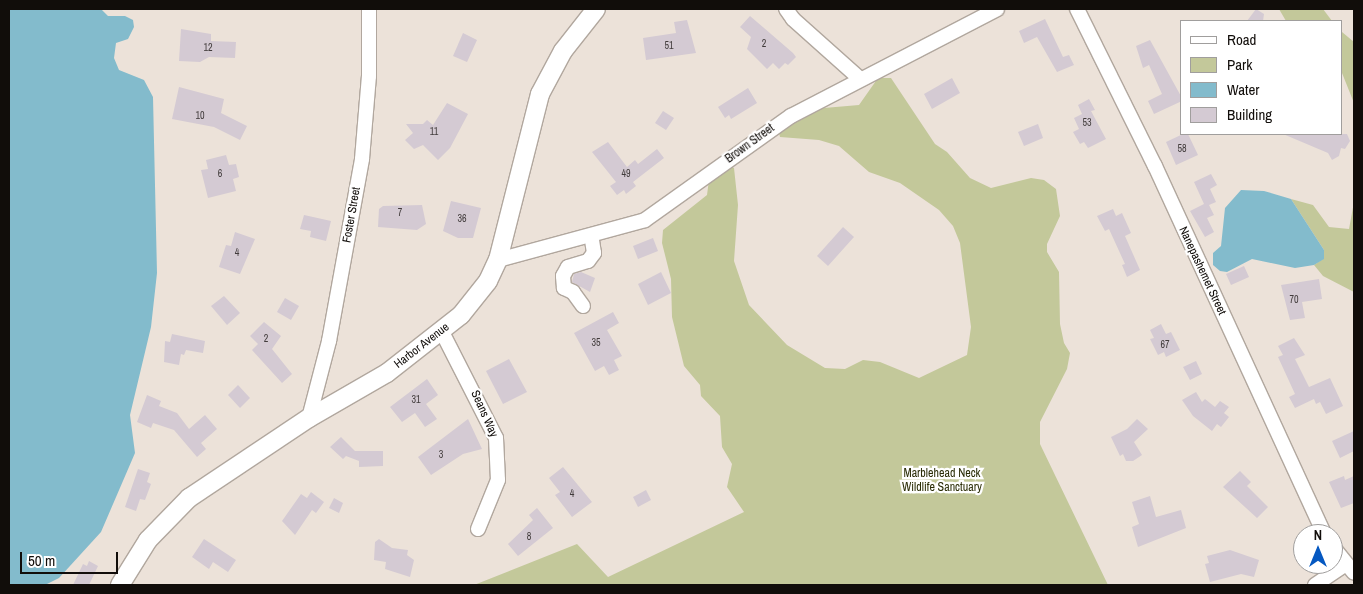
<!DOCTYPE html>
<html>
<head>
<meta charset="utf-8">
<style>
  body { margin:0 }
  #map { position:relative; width:1363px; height:594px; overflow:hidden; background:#ece2d9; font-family:"Archivo Narrow",sans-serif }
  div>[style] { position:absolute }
  .green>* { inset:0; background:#c3c89a }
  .water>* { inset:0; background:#83bbcc }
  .building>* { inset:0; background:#d4cad3 }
  .roads { filter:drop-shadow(1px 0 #b1a79e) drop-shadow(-1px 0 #b1a79e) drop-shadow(0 1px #b1a79e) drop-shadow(0 -1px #b1a79e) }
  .minor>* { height:14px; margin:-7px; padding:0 7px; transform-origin:7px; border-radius:7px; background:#fff }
  .major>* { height:18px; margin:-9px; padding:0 9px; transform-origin:9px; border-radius:9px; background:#fff }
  span { translate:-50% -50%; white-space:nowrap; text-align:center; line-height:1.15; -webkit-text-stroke:4.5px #fff; paint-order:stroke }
  .number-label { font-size:10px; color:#423c3c }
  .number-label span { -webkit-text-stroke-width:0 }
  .street-label { font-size:12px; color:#110d0a }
  .park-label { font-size:12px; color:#2a2c06 }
  .frame { position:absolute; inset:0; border:10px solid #110d0a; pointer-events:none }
  .legend { position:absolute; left:1180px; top:20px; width:162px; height:115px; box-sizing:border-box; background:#fff; border:1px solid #a09e9d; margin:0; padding:6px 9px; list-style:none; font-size:15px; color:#110d0a }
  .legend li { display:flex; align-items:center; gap:10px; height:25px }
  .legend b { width:25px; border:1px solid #a09e9d }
  .north { position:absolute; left:1293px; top:524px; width:50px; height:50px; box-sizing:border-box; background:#fff; border:1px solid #a09e9d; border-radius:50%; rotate:0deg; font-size:14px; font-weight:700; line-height:20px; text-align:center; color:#110d0a }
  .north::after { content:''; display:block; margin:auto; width:18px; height:22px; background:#0558c1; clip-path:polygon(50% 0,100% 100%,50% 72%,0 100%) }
  .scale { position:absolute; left:20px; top:552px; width:98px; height:22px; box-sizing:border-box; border:2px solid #110d0a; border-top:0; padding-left:6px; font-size:15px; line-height:18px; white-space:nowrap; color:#110d0a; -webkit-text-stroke:4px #fff; paint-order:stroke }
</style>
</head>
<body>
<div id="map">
  <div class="green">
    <div style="clip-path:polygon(1279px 9px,1323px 9px,1332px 21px,1286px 21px)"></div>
    <div style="clip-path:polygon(1342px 32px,1354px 42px,1354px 103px,1342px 73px)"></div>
    <div style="clip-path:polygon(878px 78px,891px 78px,935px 144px,947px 152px,970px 178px,991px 188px,1031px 178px,1044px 180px,1056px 189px,1060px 216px,1047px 244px,1047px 252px,1059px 272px,1060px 324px,1064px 343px,1070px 353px,1067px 369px,1040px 422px,1040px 444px,1108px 585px,474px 585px,577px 544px,608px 577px,744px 512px,727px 487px,732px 464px,722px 447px,720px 416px,701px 396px,700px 385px,684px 366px,672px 317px,671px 279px,662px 243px,663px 230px,707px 195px,709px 180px,729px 165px,734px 168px,738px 205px,734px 261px,749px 305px,787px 345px,825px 368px,845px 369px,863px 360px,880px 362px,919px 378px,967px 355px,971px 327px,960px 243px,953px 226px,939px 210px,900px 183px,869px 172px,839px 146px,819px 140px,780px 137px,778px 129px,784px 119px,824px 108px,859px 105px)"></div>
    <div style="clip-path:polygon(1291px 199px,1313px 205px,1329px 227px,1349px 229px,1354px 202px,1354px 292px,1323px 276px,1314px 265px,1323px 259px,1324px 250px)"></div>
  </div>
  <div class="water">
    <div style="clip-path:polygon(9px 9px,101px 9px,108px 16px,125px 16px,133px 20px,134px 27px,128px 39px,116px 43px,114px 58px,119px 70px,144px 80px,153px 97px,157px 273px,151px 327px,130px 415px,135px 453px,101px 532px,59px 578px,45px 585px,9px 585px)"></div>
    <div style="clip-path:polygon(1241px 190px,1264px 191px,1291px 199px,1324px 250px,1324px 259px,1314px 265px,1295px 268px,1252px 259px,1227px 272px,1220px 271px,1213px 265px,1213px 253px,1221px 246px,1225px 208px)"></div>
  </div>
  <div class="building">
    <div style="clip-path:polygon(1256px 9px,1264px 14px,1263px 21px,1247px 21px)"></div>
    <div style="clip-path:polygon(750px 16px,793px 53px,796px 57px,788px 65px,785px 63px,779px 69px,773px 63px,767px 69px,747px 49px,751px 37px,740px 27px)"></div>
    <div style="clip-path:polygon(1045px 19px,1063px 57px,1069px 55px,1074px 65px,1057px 72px,1037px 37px,1024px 43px,1019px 31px)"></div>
    <div style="clip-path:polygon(687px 20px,696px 53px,646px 60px,643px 38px,676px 33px,674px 22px)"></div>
    <div style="clip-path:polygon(181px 29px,211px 34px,211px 41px,236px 42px,235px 58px,209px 57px,200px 62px,179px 61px)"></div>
    <div style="clip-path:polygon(463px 33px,477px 40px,467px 62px,453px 56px)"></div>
    <div style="clip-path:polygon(1150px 40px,1182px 98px,1182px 101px,1154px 114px,1148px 101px,1162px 94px,1149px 65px,1143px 68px,1136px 46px)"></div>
    <div style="clip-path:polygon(952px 78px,960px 93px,932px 109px,924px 94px)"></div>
    <div style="clip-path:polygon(179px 87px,224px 99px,221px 113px,247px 126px,240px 140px,214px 127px,172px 119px)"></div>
    <div style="clip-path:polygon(748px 88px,757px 103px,731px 119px,729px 115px,725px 118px,718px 107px)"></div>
    <div style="clip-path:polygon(1089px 99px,1095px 110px,1091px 111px,1106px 139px,1088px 148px,1084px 142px,1080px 144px,1073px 132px,1079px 129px,1074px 118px,1082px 114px,1078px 105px)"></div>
    <div style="clip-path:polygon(447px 103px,468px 114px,450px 148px,438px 160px,423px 145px,414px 149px,405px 140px,413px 133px,406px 124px,423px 124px,427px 120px,433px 125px)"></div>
    <div style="clip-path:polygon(663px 111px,674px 118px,666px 130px,655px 123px)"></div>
    <div style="clip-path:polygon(1038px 124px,1043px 138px,1024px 146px,1018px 132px)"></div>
    <div style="clip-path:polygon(1183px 134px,1188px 134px,1198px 155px,1176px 165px,1166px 142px)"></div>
    <div style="clip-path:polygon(1283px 134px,1347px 134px,1350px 141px,1345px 149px,1341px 148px,1339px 156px,1332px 160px,1328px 153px)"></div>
    <div style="clip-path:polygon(608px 142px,627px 167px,635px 160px,638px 164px,657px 149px,664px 158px,633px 182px,636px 186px,626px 194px,624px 190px,617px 195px,610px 186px,616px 182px,592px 152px)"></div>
    <div style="clip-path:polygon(226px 155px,229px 165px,236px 164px,239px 177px,233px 179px,236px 191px,208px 198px,201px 170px,208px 169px,206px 160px)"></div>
    <div style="clip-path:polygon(1211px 174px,1217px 185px,1210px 189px,1216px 202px,1209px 205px,1214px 215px,1207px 218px,1214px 232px,1205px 237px,1190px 211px,1204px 204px,1194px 182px)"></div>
    <div style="clip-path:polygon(451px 201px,481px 208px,473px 238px,458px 238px,443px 231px)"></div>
    <div style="clip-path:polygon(422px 205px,426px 224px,417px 230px,378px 227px,379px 209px,383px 206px)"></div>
    <div style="clip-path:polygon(1113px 209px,1116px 216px,1122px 213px,1131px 233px,1125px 236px,1140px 270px,1127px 277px,1122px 265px,1125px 264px,1109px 229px,1105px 231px,1097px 216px)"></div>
    <div style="clip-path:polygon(304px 215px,331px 221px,326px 241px,310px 237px,311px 231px,300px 229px)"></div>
    <div style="clip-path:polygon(843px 227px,854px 237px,828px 266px,817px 256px)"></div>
    <div style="clip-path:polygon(235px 232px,255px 239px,240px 274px,219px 267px,226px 245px,231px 246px)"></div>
    <div style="clip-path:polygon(653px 238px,658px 251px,638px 259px,633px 246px)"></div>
    <div style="clip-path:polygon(1244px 266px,1249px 277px,1231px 285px,1226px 274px)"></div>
    <div style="clip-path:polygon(581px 272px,595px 278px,590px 292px,572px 282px,574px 274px)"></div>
    <div style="clip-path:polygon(661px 272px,671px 293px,648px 305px,638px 284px)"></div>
    <div style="clip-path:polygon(1319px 279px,1322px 299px,1302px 302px,1305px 318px,1290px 320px,1281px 285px)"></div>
    <div style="clip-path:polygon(224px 296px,240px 313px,227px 325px,211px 306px)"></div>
    <div style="clip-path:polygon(285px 298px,299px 306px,291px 320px,277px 312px)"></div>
    <div style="clip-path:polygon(613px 312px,619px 323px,607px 330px,622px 356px,614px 360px,619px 370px,609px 375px,604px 366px,595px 371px,574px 333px)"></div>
    <div style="clip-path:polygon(264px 322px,281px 336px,272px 349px,292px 374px,282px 383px,252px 350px,258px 344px,250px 336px)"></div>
    <div style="clip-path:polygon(1161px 324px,1166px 334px,1171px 332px,1180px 350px,1166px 357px,1164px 352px,1158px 355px,1150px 339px,1154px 338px,1150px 330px)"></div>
    <div style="clip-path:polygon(172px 334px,205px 341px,203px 353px,186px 350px,184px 355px,181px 354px,179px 365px,164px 362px,165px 341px,170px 342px)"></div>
    <div style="clip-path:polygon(1294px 338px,1305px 355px,1295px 359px,1309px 387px,1330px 378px,1343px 406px,1326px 414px,1320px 402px,1316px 404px,1314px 399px,1295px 408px,1289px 397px,1295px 394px,1278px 357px,1283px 355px,1278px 346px)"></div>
    <div style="clip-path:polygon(509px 359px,527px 392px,503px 404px,486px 371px)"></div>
    <div style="clip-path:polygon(1196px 361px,1202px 374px,1190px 380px,1183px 367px)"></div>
    <div style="clip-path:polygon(427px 379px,438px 395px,426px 404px,437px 419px,425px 427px,415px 413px,402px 422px,390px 407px)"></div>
    <div style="clip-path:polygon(238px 385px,250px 398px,240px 408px,228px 395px)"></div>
    <div style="clip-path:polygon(1196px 392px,1202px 402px,1205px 399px,1215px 407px,1220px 401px,1229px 407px,1224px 413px,1229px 417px,1221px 427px,1217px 424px,1212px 431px,1193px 416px,1182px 400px)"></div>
    <div style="clip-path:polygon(147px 395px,161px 401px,159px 406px,177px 413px,189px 429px,205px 415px,217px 429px,201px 443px,206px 449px,197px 457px,174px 430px,153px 423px,151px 428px,137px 422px)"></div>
    <div style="clip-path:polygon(468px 419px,482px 449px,463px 454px,431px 475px,418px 457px)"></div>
    <div style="clip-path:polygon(1137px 419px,1148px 429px,1134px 442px,1142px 455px,1133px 461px,1126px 461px,1123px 454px,1120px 456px,1111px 437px,1127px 429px)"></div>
    <div style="clip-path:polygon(1354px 431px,1354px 451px,1340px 458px,1332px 441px)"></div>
    <div style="clip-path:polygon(341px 437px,355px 451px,383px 451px,383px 466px,359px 467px,359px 461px,346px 456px,343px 459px,330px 447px)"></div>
    <div style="clip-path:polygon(563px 467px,592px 502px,572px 517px,555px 495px,560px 492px,549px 478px)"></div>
    <div style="clip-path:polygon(138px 469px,150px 473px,147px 482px,151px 484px,145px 500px,140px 499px,136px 511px,125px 507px)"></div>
    <div style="clip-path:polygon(1240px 471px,1251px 482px,1247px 486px,1268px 507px,1257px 518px,1223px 487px)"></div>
    <div style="clip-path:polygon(1344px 476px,1345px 480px,1354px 476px,1354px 503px,1341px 508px,1329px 482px)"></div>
    <div style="clip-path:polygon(646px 490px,651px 500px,638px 507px,633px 497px)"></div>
    <div style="clip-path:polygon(311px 492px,324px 502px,316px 513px,312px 510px,295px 535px,282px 521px,301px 494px,307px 498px)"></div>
    <div style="clip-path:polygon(1150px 496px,1156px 517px,1181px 510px,1186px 528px,1138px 547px,1132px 527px,1139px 524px,1132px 502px)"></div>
    <div style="clip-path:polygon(334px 498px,343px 503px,339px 513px,329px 508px)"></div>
    <div style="clip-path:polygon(537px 508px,553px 528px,518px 556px,508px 544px,533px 520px,529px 515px)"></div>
    <div style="clip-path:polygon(204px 539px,236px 560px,228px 572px,213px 562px,209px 569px,192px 557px)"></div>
    <div style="clip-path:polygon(379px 539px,392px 548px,408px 550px,407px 555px,414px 560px,410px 577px,385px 569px,386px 562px,374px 560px,375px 542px)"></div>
    <div style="clip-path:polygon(1230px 550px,1259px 560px,1254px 577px,1241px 574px,1210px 582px,1205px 564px,1209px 563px,1207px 556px)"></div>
    <div style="clip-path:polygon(89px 561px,98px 566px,89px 585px,73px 585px,83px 564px,87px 566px)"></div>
  </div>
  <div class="roads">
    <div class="minor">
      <div style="left:786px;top:9px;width:12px;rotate:55deg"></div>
      <div style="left:793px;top:19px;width:89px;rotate:41.8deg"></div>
      <div style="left:1077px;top:9px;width:175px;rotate:63.6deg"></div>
      <div style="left:1155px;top:166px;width:405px;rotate:65.3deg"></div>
      <div style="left:498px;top:260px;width:152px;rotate:-15.2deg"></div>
      <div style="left:645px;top:220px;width:179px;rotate:-35.5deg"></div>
      <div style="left:791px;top:116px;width:232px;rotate:-27.4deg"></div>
      <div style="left:583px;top:306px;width:17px;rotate:-126deg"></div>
      <div style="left:573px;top:292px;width:10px;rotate:-156deg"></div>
      <div style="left:564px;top:288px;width:12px;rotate:-95deg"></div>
      <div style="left:563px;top:276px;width:10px;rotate:-61deg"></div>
      <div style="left:568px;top:267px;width:21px;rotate:-17deg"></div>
      <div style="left:588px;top:261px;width:10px;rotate:-53deg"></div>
      <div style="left:594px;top:253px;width:18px;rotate:-99deg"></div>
      <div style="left:442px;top:332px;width:119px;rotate:63deg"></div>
      <div style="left:496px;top:438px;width:42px;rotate:87.3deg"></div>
      <div style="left:498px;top:480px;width:53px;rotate:112.2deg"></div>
      <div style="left:309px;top:418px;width:80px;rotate:-75.4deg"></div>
      <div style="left:329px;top:341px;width:185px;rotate:-79.7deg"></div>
      <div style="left:362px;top:159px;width:83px;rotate:-85.2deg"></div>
      <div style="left:369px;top:76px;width:67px;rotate:-90deg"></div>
      <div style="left:1333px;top:547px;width:33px;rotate:51deg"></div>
      <div style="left:1315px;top:585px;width:37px;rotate:-34deg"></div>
    </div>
    <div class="major">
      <div style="left:120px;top:585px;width:53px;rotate:-58.1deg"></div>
      <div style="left:148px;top:540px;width:59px;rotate:-45.7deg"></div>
      <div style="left:189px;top:498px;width:144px;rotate:-33.7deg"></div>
      <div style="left:309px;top:418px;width:90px;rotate:-30deg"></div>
      <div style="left:387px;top:373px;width:94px;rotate:-38.1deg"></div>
      <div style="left:461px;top:315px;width:43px;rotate:-51.5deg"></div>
      <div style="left:488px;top:281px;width:23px;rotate:-65deg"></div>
      <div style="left:498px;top:260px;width:171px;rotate:-75.8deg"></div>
      <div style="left:540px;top:94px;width:49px;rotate:-61.9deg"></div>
      <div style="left:563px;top:51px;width:53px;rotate:-51.8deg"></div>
    </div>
  </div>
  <div class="number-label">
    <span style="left:764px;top:44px">2</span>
    <span style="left:669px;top:46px">51</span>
    <span style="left:208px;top:48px">12</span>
    <span style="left:200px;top:116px">10</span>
    <span style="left:1087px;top:123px">53</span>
    <span style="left:434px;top:132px">11</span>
    <span style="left:1182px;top:149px">58</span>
    <span style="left:220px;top:174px">6</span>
    <span style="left:626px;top:174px">49</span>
    <span style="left:400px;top:213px">7</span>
    <span style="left:462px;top:219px">36</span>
    <span style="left:237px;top:253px">4</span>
    <span style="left:1294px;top:300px">70</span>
    <span style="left:266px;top:339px">2</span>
    <span style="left:596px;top:343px">35</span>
    <span style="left:1165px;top:345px">67</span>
    <span style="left:416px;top:400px">31</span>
    <span style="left:441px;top:455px">3</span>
    <span style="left:572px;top:494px">4</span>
    <span style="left:529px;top:537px">8</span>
  </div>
  <div class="street-label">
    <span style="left:750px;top:144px;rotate:-36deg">Brown Street</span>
    <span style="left:352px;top:215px;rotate:-80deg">Foster Street</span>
    <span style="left:1202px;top:271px;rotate:65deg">Nanepashemet Street</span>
    <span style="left:422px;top:346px;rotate:-38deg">Harbor Avenue</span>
    <span style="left:484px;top:414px;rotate:66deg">Seans Way</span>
  </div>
  <div class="park-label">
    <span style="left:942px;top:481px">Marblehead Neck<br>Wildlife Sanctuary</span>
  </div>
  <div class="frame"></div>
  <ul class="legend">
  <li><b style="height:6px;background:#fff"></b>Road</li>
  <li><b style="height:14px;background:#c3c89a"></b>Park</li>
  <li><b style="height:14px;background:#83bbcc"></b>Water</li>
  <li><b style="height:14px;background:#d4cad3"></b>Building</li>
  </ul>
  <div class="north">N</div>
  <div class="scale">50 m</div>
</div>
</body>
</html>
